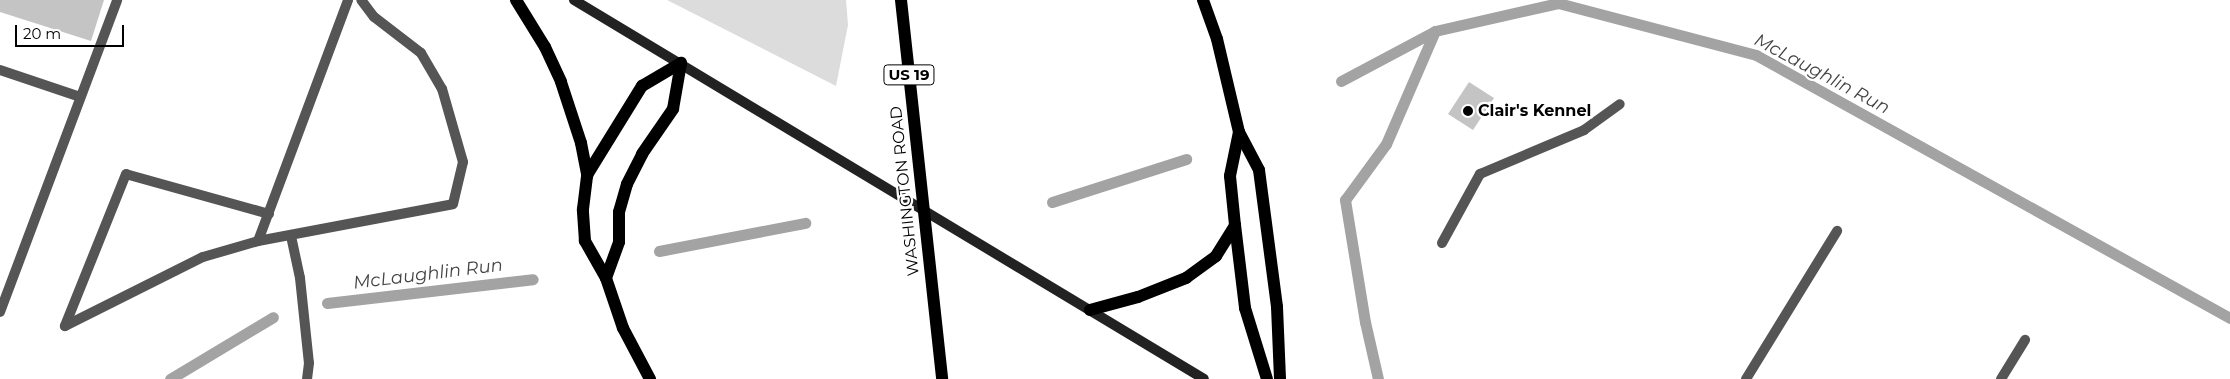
<!DOCTYPE html>
<html>
<head>
<meta charset="utf-8">
<style>
  body { margin:0 }
  #map { position:relative; width:2230px; height:379px; overflow:hidden; background:#fff; font-family:Montserrat,sans-serif }
  div>[style] { position:absolute }
  .green>* { inset:0; background:#dcdcdc }
  .stream>* { height:11px; margin:-5.5px; padding:0 5.5px; transform-origin:5.5px; border-radius:5.5px; background:#a3a3a3 }
  .building>* { inset:0; background:#c4c4c4 }
  .service>* { height:10px; margin:-5px; padding:0 5px; transform-origin:5px; border-radius:5px; background:#555 }
  .secondary>* { height:10px; margin:-5px; padding:0 5px; transform-origin:5px; border-radius:5px; background:#222 }
  .primary>* { height:12px; margin:-6px; padding:0 6px; transform-origin:6px; border-radius:6px; background:#000 }
  .dots>* { width:14px; height:14px; translate:-50% -50%; box-sizing:border-box; border:2px solid #fff; border-radius:50% }
  span { translate:-50% -50%; white-space:nowrap; text-align:center; line-height:1.15; -webkit-text-stroke:4.5px #fff; paint-order:stroke }
  .shield-label span { padding:1px 4px; background:#fff; border:1px solid; border-radius:4px; -webkit-text-stroke-width:0 }
  .shield-label { font-size:15px; color:#000; font-weight:700 }
  .poi-label { font-size:16px; color:#000; font-weight:700 }
  .left { translate:0 -50%; text-align:left }
  .street-label { font-size:16px; color:#000 }
  .water-label { font-size:18px; color:#444; font-style:italic }
  .scale { position:absolute; left:15px; top:25px; width:109px; height:22px; box-sizing:border-box; border:2px solid #000; border-top:0; padding-left:6px; font-size:15px; line-height:18px; white-space:nowrap; color:#000; -webkit-text-stroke:4px #fff; paint-order:stroke }
</style>
</head>
<body>
<div id="map">
  <div class="green">
    <div style="clip-path:polygon(667px 0,846px 0,848px 25px,836px 86px)"></div>
  </div>
  <div class="stream">
    <div style="left:1341px;top:81px;width:106px;rotate:-28deg"></div>
    <div style="left:1435px;top:31px;width:126px;rotate:-12.8deg"></div>
    <div style="left:1558px;top:3px;width:205px;rotate:14.7deg"></div>
    <div style="left:1756px;top:55px;width:542px;rotate:29.02deg"></div>
    <div style="left:1052px;top:202px;width:141px;rotate:-17.8deg"></div>
    <div style="left:659px;top:251px;width:149px;rotate:-10.9deg"></div>
    <div style="left:327px;top:303px;width:207px;rotate:-6.6deg"></div>
    <div style="left:170px;top:379px;width:120px;rotate:-31deg"></div>
    <div style="left:1378px;top:379px;width:58px;rotate:-102.8deg"></div>
    <div style="left:1365px;top:322px;width:124px;rotate:-99.3deg"></div>
    <div style="left:1345px;top:200px;width:69px;rotate:-53.8deg"></div>
    <div style="left:1386px;top:144px;width:123px;rotate:-66.6deg"></div>
  </div>
  <div class="building">
    <div style="clip-path:polygon(0 0,104px 0,91px 41px,0 12px)"></div>
    <div style="clip-path:polygon(1469px 82px,1494px 98px,1473px 130px,1448px 114px)"></div>
  </div>
  <div class="service">
    <div style="left:0;top:70px;width:84px;rotate:18.6deg"></div>
    <div style="left:269px;top:214px;width:148px;rotate:-164.4deg"></div>
    <div style="left:126px;top:174px;width:164px;rotate:111.9deg"></div>
    <div style="left:65px;top:326px;width:154px;rotate:-26.6deg"></div>
    <div style="left:203px;top:257px;width:57px;rotate:-16.2deg"></div>
    <div style="left:258px;top:241px;width:198px;rotate:-10.7deg"></div>
    <div style="left:453px;top:204px;width:43px;rotate:-76.6deg"></div>
    <div style="left:463px;top:162px;width:76px;rotate:-106deg"></div>
    <div style="left:442px;top:89px;width:42px;rotate:-120.3deg"></div>
    <div style="left:421px;top:53px;width:59px;rotate:-142.5deg"></div>
    <div style="left:374px;top:17px;width:21px;rotate:-127deg"></div>
    <div style="left:291px;top:236px;width:43px;rotate:77.9deg"></div>
    <div style="left:300px;top:278px;width:85px;rotate:84deg"></div>
    <div style="left:309px;top:363px;width:16px;rotate:97deg"></div>
    <div style="left:258px;top:241px;width:257px;rotate:-69.5deg"></div>
    <div style="left:1442px;top:243px;width:79px;rotate:-61.2deg"></div>
    <div style="left:1480px;top:174px;width:113px;rotate:-22.9deg"></div>
    <div style="left:1584px;top:130px;width:44px;rotate:-35.8deg"></div>
    <div style="left:0;top:312px;width:333px;rotate:-69.4deg"></div>
    <div style="left:1746px;top:379px;width:174px;rotate:-58.4deg"></div>
    <div style="left:2001px;top:379px;width:46px;rotate:-58.4deg"></div>
  </div>
  <div class="secondary">
    <div style="left:574px;top:0;width:735px;rotate:31.03deg"></div>
  </div>
  <div class="primary">
    <div style="left:516px;top:0;width:55px;rotate:58.3deg"></div>
    <div style="left:545px;top:47px;width:38px;rotate:65deg"></div>
    <div style="left:561px;top:82px;width:64px;rotate:71.8deg"></div>
    <div style="left:581px;top:143px;width:33px;rotate:79deg"></div>
    <div style="left:901px;top:0;width:381px;rotate:83.8deg"></div>
    <div style="left:1203px;top:0;width:41px;rotate:70.3deg"></div>
    <div style="left:1217px;top:39px;width:96px;rotate:76.7deg"></div>
    <div style="left:1239px;top:132px;width:43px;rotate:62.2deg"></div>
    <div style="left:1259px;top:170px;width:138px;rotate:82.5deg"></div>
    <div style="left:1277px;top:307px;width:72px;rotate:87.6deg"></div>
    <div style="left:1239px;top:132px;width:45px;rotate:101.6deg"></div>
    <div style="left:1230px;top:176px;width:49px;rotate:84.2deg"></div>
    <div style="left:1235px;top:225px;width:84px;rotate:83.1deg"></div>
    <div style="left:1245px;top:308px;width:74px;rotate:72.8deg"></div>
    <div style="left:606px;top:278px;width:38px;rotate:-70deg"></div>
    <div style="left:619px;top:242px;width:30px;rotate:-90deg"></div>
    <div style="left:619px;top:212px;width:29px;rotate:-74deg"></div>
    <div style="left:627px;top:184px;width:34px;rotate:-63deg"></div>
    <div style="left:642px;top:154px;width:55px;rotate:-55.4deg"></div>
    <div style="left:673px;top:109px;width:47px;rotate:-80.1deg"></div>
    <div style="left:1090px;top:310px;width:50px;rotate:-15.2deg"></div>
    <div style="left:1138px;top:297px;width:52px;rotate:-21.6deg"></div>
    <div style="left:1186px;top:278px;width:37px;rotate:-36deg"></div>
    <div style="left:1216px;top:256px;width:36px;rotate:-58deg"></div>
    <div style="left:650px;top:379px;width:58px;rotate:-117.9deg"></div>
    <div style="left:623px;top:328px;width:53px;rotate:-108.8deg"></div>
    <div style="left:606px;top:278px;width:43px;rotate:-119.6deg"></div>
    <div style="left:585px;top:241px;width:32px;rotate:-94deg"></div>
    <div style="left:583px;top:209px;width:34px;rotate:-83deg"></div>
    <div style="left:587px;top:175px;width:105px;rotate:-58.3deg"></div>
    <div style="left:642px;top:86px;width:45px;rotate:-30.5deg"></div>
  </div>
  <div class="dots">
    <div style="left:1468px;top:111px;background:#000"></div>
  </div>
  <div class="shield-label">
    <span style="left:909px;top:75px">US 19</span>
  </div>
  <div class="poi-label">
    <span class="left" style="left:1478px;top:111px">Clair's Kennel</span>
  </div>
  <div class="street-label">
    <span style="left:905px;top:191px;rotate:-96deg">WASHINGTON ROAD</span>
  </div>
  <div class="water-label">
    <span style="left:1822px;top:74px;rotate:28deg">McLaughlin Run</span>
    <span style="left:428px;top:274px;rotate:-7deg">McLaughlin Run</span>
  </div>
  <div class="scale">20 m</div>
</div>
</body>
</html>
